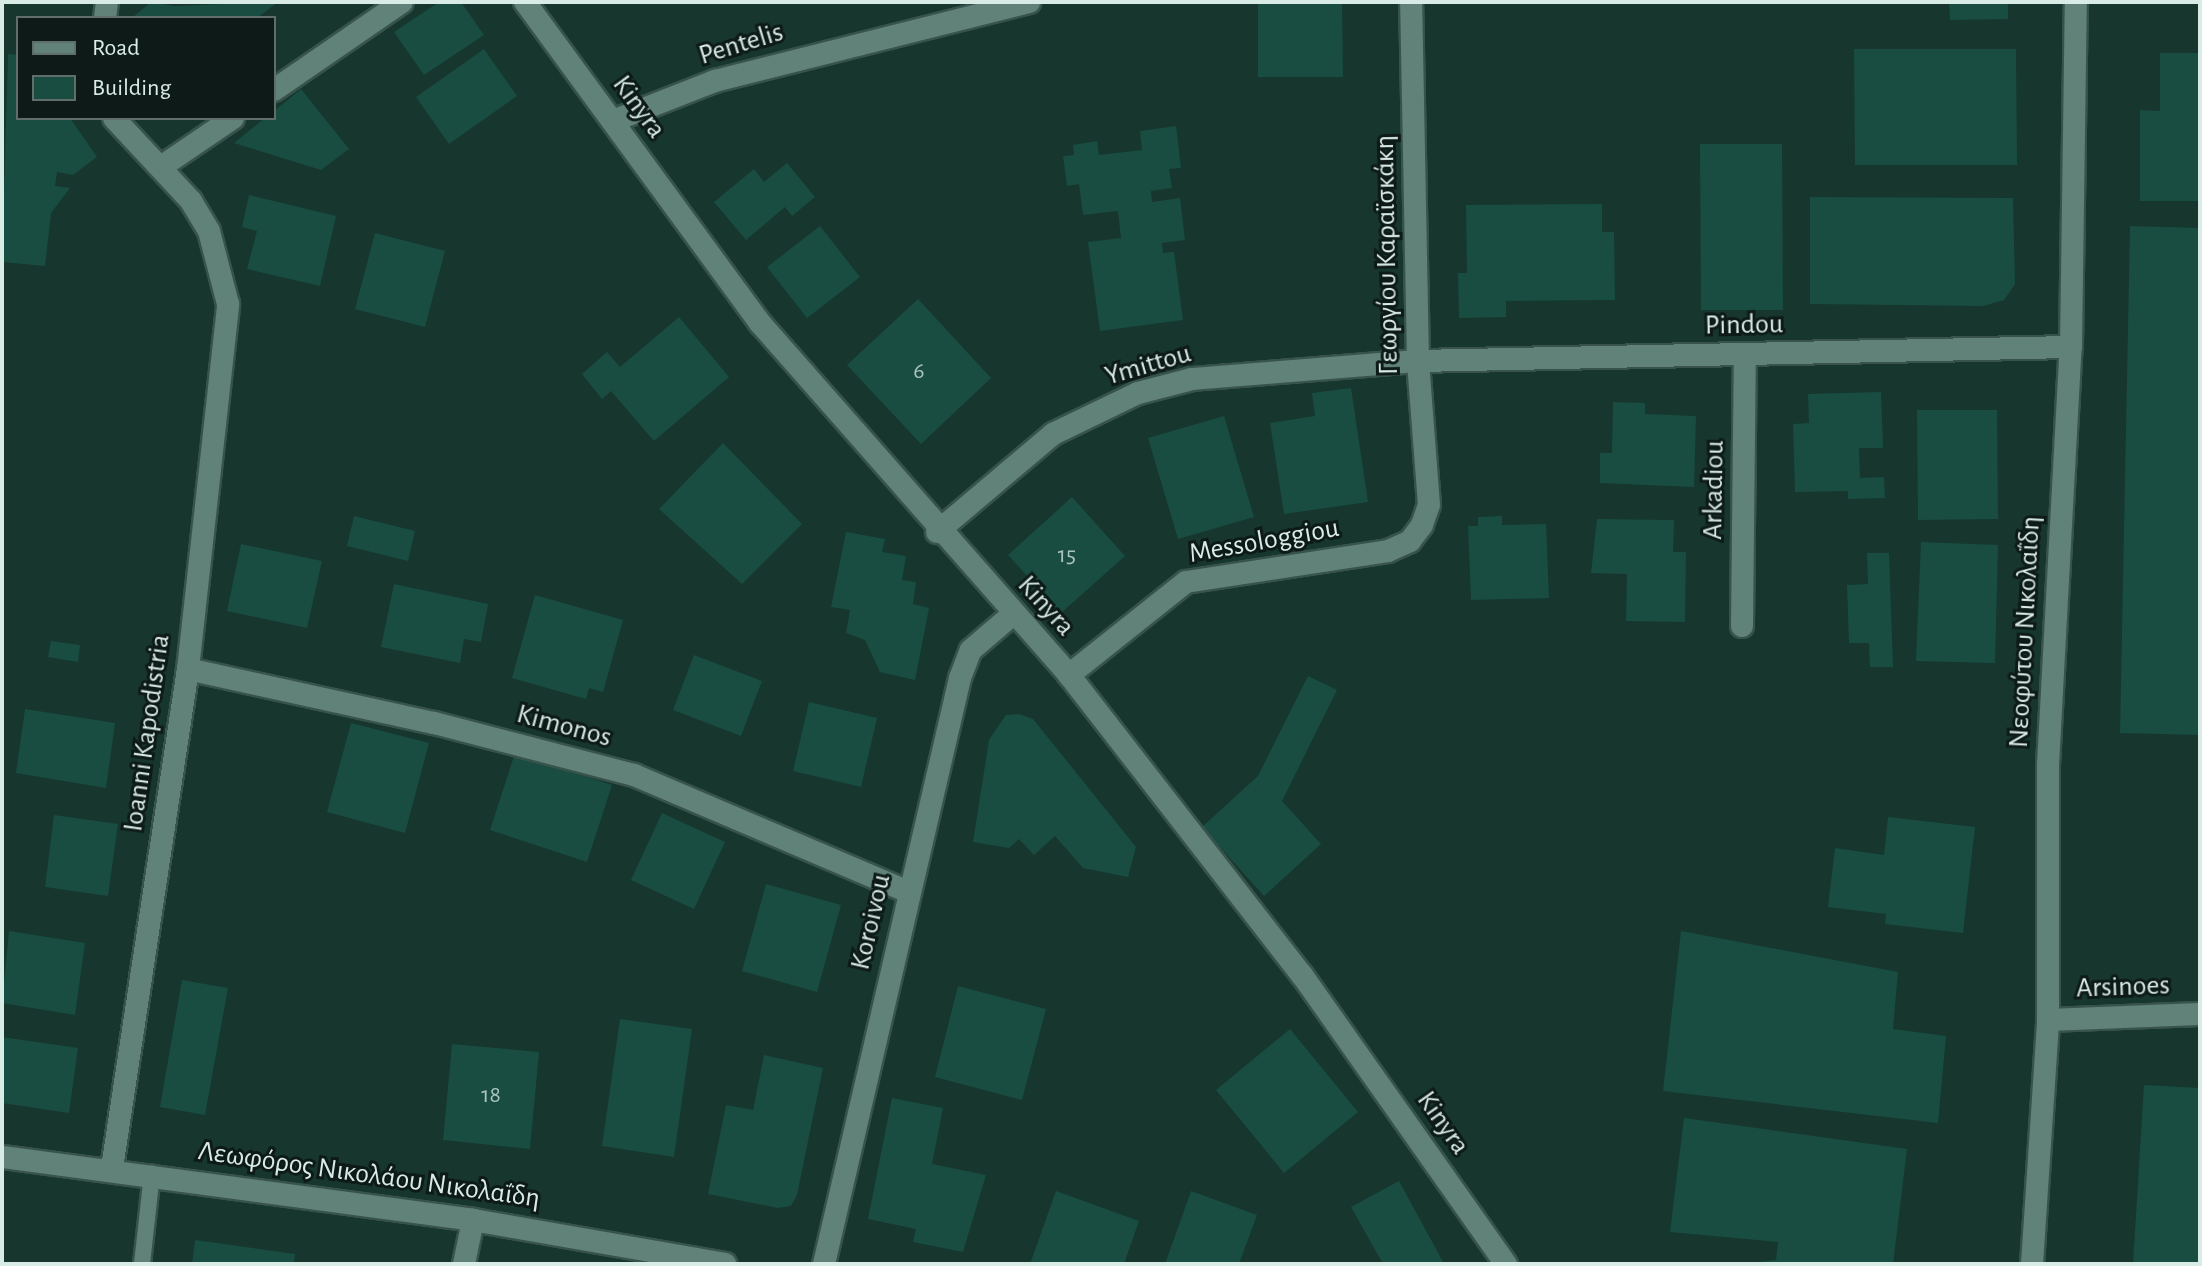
<!DOCTYPE html>
<html>
<head>
<meta charset="utf-8">
<style>
  body { margin:0 }
  #map { position:relative; width:2202px; height:1266px; overflow:hidden; background:#16362e; font-family:"Alegreya Sans",sans-serif }
  div>[style] { position:absolute }
  .building>* { inset:0; background:#194d42 }
  .roads { filter:drop-shadow(2px 0 #38534c) drop-shadow(-2px 0 #38534c) drop-shadow(0 2px #38534c) drop-shadow(0 -2px #38534c) }
  .service>* { height:16px; margin:-8px; padding:0 8px; transform-origin:8px; border-radius:8px; background:#608278 }
  .minor>* { height:22px; margin:-11px; padding:0 11px; transform-origin:11px; border-radius:11px; background:#608278 }
  .tertiary>* { height:22px; margin:-11px; padding:0 11px; transform-origin:11px; border-radius:11px; background:#608278 }
  span { translate:-50% -50%; white-space:nowrap; text-align:center; line-height:1.15; -webkit-text-stroke:6px #0d1a17; paint-order:stroke }
  .number-label { font-size:24px; color:#a9c4bc }
  .number-label span { -webkit-text-stroke-width:0 }
  .street-label { font-size:28px; color:#d9ebe5 }
  .frame { position:absolute; inset:0; border:4px solid #d9ebe5; pointer-events:none }
  .legend { position:absolute; left:16px; top:16px; width:260px; height:104px; box-sizing:border-box; background:#0d1a17; border:2px solid #5f6e69; margin:0; padding:10px 14px; list-style:none; font-size:24px; color:#d9ebe5 }
  .legend li { display:flex; align-items:center; gap:16px; height:40px }
  .legend b { width:40px; border:2px solid #5f6e69 }
</style>
</head>
<body>
<div id="map">
  <div class="building">
    <div style="clip-path:polygon(151px 2px,175px 6px,278px 2px,257px 18px,132px 18px)"></div>
    <div style="clip-path:polygon(439px 2px,461px 2px,484px 35px,424px 75px,394px 32px)"></div>
    <div style="clip-path:polygon(1258px 2px,1342px 2px,1343px 77px,1258px 77px)"></div>
    <div style="clip-path:polygon(1949px 2px,2008px 2px,2008px 19px,1950px 20px)"></div>
    <div style="clip-path:polygon(484px 49px,517px 96px,449px 144px,416px 97px)"></div>
    <div style="clip-path:polygon(1854px 49px,2016px 49px,2017px 165px,1855px 165px)"></div>
    <div style="clip-path:polygon(2160px 53px,2200px 53px,2200px 201px,2140px 201px,2140px 110px,2160px 111px)"></div>
    <div style="clip-path:polygon(8px 54px,18px 55px,18px 118px,70px 118px,97px 157px,73px 175px,57px 172px,55px 186px,70px 188px,51px 213px,45px 266px,2px 262px)"></div>
    <div style="clip-path:polygon(301px 89px,349px 149px,321px 170px,234px 143px,265px 118px,274px 118px,274px 111px)"></div>
    <div style="clip-path:polygon(1176px 126px,1181px 168px,1169px 169px,1172px 188px,1151px 191px,1152px 202px,1180px 198px,1185px 240px,1162px 243px,1163px 253px,1174px 252px,1183px 320px,1100px 331px,1088px 242px,1121px 238px,1118px 211px,1083px 215px,1079px 184px,1067px 186px,1063px 156px,1074px 155px,1073px 145px,1097px 141px,1099px 155px,1142px 150px,1140px 131px)"></div>
    <div style="clip-path:polygon(1700px 144px,1782px 144px,1783px 310px,1701px 310px)"></div>
    <div style="clip-path:polygon(787px 163px,815px 197px,792px 216px,785px 207px,746px 240px,714px 202px,754px 169px,764px 182px)"></div>
    <div style="clip-path:polygon(249px 195px,336px 216px,320px 286px,247px 269px,257px 231px,242px 227px)"></div>
    <div style="clip-path:polygon(1810px 197px,2013px 198px,2015px 284px,2004px 300px,1983px 306px,1810px 304px)"></div>
    <div style="clip-path:polygon(1602px 204px,1602px 232px,1614px 232px,1615px 300px,1506px 301px,1506px 317px,1459px 318px,1458px 273px,1467px 273px,1466px 205px)"></div>
    <div style="clip-path:polygon(820px 226px,860px 277px,807px 318px,767px 267px)"></div>
    <div style="clip-path:polygon(2130px 226px,2200px 228px,2200px 735px,2120px 733px)"></div>
    <div style="clip-path:polygon(375px 233px,445px 251px,425px 327px,355px 309px)"></div>
    <div style="clip-path:polygon(918px 299px,991px 378px,921px 444px,847px 365px)"></div>
    <div style="clip-path:polygon(679px 317px,729px 377px,654px 441px,611px 391px,602px 399px,582px 374px,607px 352px,620px 367px)"></div>
    <div style="clip-path:polygon(1351px 388px,1368px 502px,1284px 514px,1270px 423px,1315px 416px,1312px 393px)"></div>
    <div style="clip-path:polygon(1881px 392px,1883px 448px,1859px 448px,1860px 478px,1884px 477px,1885px 498px,1848px 499px,1848px 491px,1795px 492px,1793px 424px,1809px 423px,1808px 394px)"></div>
    <div style="clip-path:polygon(1613px 402px,1645px 403px,1645px 414px,1696px 416px,1694px 487px,1600px 483px,1600px 453px,1612px 453px)"></div>
    <div style="clip-path:polygon(1917px 410px,1997px 410px,1998px 519px,1918px 520px)"></div>
    <div style="clip-path:polygon(1224px 416px,1254px 517px,1178px 539px,1148px 438px)"></div>
    <div style="clip-path:polygon(723px 443px,802px 524px,742px 584px,659px 509px)"></div>
    <div style="clip-path:polygon(1072px 497px,1125px 556px,1061px 613px,1008px 555px)"></div>
    <div style="clip-path:polygon(354px 516px,415px 531px,408px 561px,347px 546px)"></div>
    <div style="clip-path:polygon(1502px 516px,1502px 525px,1546px 524px,1549px 598px,1471px 600px,1468px 526px,1478px 526px,1478px 517px)"></div>
    <div style="clip-path:polygon(1597px 519px,1674px 520px,1673px 552px,1686px 552px,1685px 622px,1626px 621px,1627px 574px,1591px 573px)"></div>
    <div style="clip-path:polygon(846px 532px,885px 539px,882px 552px,906px 556px,902px 580px,916px 582px,913px 604px,929px 608px,915px 680px,880px 672px,865px 640px,846px 633px,850px 610px,831px 607px)"></div>
    <div style="clip-path:polygon(1921px 542px,1998px 545px,1995px 663px,1916px 661px)"></div>
    <div style="clip-path:polygon(241px 544px,322px 561px,307px 628px,227px 611px)"></div>
    <div style="clip-path:polygon(1867px 553px,1889px 553px,1893px 667px,1870px 667px,1869px 643px,1849px 643px,1847px 585px,1868px 584px)"></div>
    <div style="clip-path:polygon(394px 584px,488px 604px,481px 642px,464px 639px,460px 663px,381px 647px)"></div>
    <div style="clip-path:polygon(535px 595px,623px 620px,603px 692px,589px 688px,586px 699px,512px 678px)"></div>
    <div style="clip-path:polygon(51px 641px,80px 645px,78px 662px,48px 657px)"></div>
    <div style="clip-path:polygon(694px 655px,762px 681px,741px 736px,673px 710px)"></div>
    <div style="clip-path:polygon(1308px 676px,1337px 690px,1282px 801px,1321px 844px,1264px 896px,1202px 827px,1258px 776px)"></div>
    <div style="clip-path:polygon(809px 702px,877px 718px,861px 787px,793px 771px)"></div>
    <div style="clip-path:polygon(25px 709px,115px 723px,106px 788px,16px 773px)"></div>
    <div style="clip-path:polygon(1019px 714px,1033px 719px,1136px 847px,1128px 877px,1083px 868px,1055px 836px,1034px 855px,1019px 839px,1009px 848px,973px 842px,989px 740px,1006px 715px)"></div>
    <div style="clip-path:polygon(351px 723px,429px 743px,405px 833px,327px 812px)"></div>
    <div style="clip-path:polygon(515px 753px,612px 785px,587px 862px,490px 830px)"></div>
    <div style="clip-path:polygon(662px 813px,725px 842px,694px 909px,631px 880px)"></div>
    <div style="clip-path:polygon(54px 815px,118px 824px,108px 896px,45px 887px)"></div>
    <div style="clip-path:polygon(1888px 817px,1975px 827px,1963px 933px,1885px 924px,1886px 914px,1828px 907px,1835px 848px,1884px 855px)"></div>
    <div style="clip-path:polygon(766px 884px,841px 905px,817px 992px,742px 971px)"></div>
    <div style="clip-path:polygon(9px 931px,85px 943px,75px 1015px,2px 1003px)"></div>
    <div style="clip-path:polygon(1681px 931px,1898px 972px,1893px 1029px,1946px 1036px,1938px 1123px,1663px 1091px)"></div>
    <div style="clip-path:polygon(182px 980px,228px 988px,205px 1115px,160px 1107px)"></div>
    <div style="clip-path:polygon(958px 986px,1046px 1009px,1022px 1100px,935px 1077px)"></div>
    <div style="clip-path:polygon(620px 1019px,692px 1029px,674px 1157px,602px 1146px)"></div>
    <div style="clip-path:polygon(1290px 1029px,1358px 1112px,1284px 1173px,1216px 1090px)"></div>
    <div style="clip-path:polygon(2px 1037px,78px 1048px,69px 1113px,2px 1103px)"></div>
    <div style="clip-path:polygon(452px 1044px,539px 1052px,530px 1149px,443px 1140px)"></div>
    <div style="clip-path:polygon(764px 1055px,823px 1068px,797px 1195px,791px 1206px,778px 1208px,708px 1194px,726px 1105px,753px 1110px)"></div>
    <div style="clip-path:polygon(2144px 1085px,2200px 1088px,2200px 1264px,2133px 1264px)"></div>
    <div style="clip-path:polygon(892px 1098px,943px 1108px,932px 1164px,986px 1175px,963px 1252px,913px 1242px,916px 1229px,868px 1219px)"></div>
    <div style="clip-path:polygon(1684px 1118px,1907px 1149px,1893px 1264px,1742px 1264px,1776px 1260px,1778px 1242px,1670px 1232px)"></div>
    <div style="clip-path:polygon(1399px 1181px,1435px 1247px,1444px 1264px,1383px 1264px,1351px 1207px)"></div>
    <div style="clip-path:polygon(1056px 1191px,1139px 1221px,1124px 1264px,1030px 1264px)"></div>
    <div style="clip-path:polygon(1191px 1191px,1257px 1215px,1239px 1264px,1165px 1264px)"></div>
    <div style="clip-path:polygon(195px 1240px,295px 1254px,294px 1264px,192px 1264px)"></div>
  </div>
  <div class="roads">
    <div class="service">
      <div style="left:142px;top:1264px;width:91px;rotate:-83.7deg"></div>
    </div>
    <div class="minor">
      <div style="left:105px;top:18px;width:16px;rotate:-83deg"></div>
      <div style="left:274px;top:90px;width:155px;rotate:-34.5deg"></div>
      <div style="left:613px;top:121px;width:110px;rotate:-21.4deg"></div>
      <div style="left:715px;top:81px;width:324px;rotate:-14.1deg"></div>
      <div style="left:161px;top:167px;width:87px;rotate:-34.2deg"></div>
      <div style="left:937px;top:532px;width:152px;rotate:-40.2deg"></div>
      <div style="left:1053px;top:434px;width:94px;rotate:-25.8deg"></div>
      <div style="left:1138px;top:393px;width:56px;rotate:-14.5deg"></div>
      <div style="left:1192px;top:379px;width:227px;rotate:-4.6deg"></div>
      <div style="left:1418px;top:361px;width:653px;rotate:-1.23deg"></div>
      <div style="left:1742px;top:626px;width:271px;rotate:-89.4deg"></div>
      <div style="left:188px;top:669px;width:252px;rotate:12.4deg"></div>
      <div style="left:434px;top:723px;width:207px;rotate:14.6deg"></div>
      <div style="left:634px;top:775px;width:298px;rotate:23.1deg"></div>
      <div style="left:1069px;top:675px;width:149px;rotate:-38.5deg"></div>
      <div style="left:1186px;top:582px;width:204px;rotate:-8.7deg"></div>
      <div style="left:1388px;top:551px;width:24px;rotate:-24deg"></div>
      <div style="left:1410px;top:541px;width:20px;rotate:-53deg"></div>
      <div style="left:1422px;top:525px;width:21px;rotate:-71deg"></div>
      <div style="left:1429px;top:505px;width:144px;rotate:-94.4deg"></div>
      <div style="left:1418px;top:361px;width:359px;rotate:-91.1deg"></div>
      <div style="left:2048px;top:1020px;width:152px;rotate:-2.3deg"></div>
      <div style="left:112px;top:1168px;width:505px;rotate:-81.34deg"></div>
      <div style="left:188px;top:669px;width:367px;rotate:-83.7deg"></div>
      <div style="left:228px;top:304px;width:75px;rotate:-104.6deg"></div>
      <div style="left:209px;top:231px;width:35px;rotate:-121deg"></div>
      <div style="left:191px;top:201px;width:113px;rotate:-132.9deg"></div>
      <div style="left:464px;top:1264px;width:45px;rotate:-78.4deg"></div>
    </div>
    <div class="tertiary">
      <div style="left:525px;top:2px;width:398px;rotate:53.8deg"></div>
      <div style="left:760px;top:323px;width:468px;rotate:48.7deg"></div>
      <div style="left:1069px;top:675px;width:380px;rotate:52.2deg"></div>
      <div style="left:1302px;top:975px;width:354px;rotate:54.8deg"></div>
      <div style="left:2px;top:1157px;width:475px;rotate:7.6deg"></div>
      <div style="left:473px;top:1220px;width:256px;rotate:9.9deg"></div>
      <div style="left:824px;top:1264px;width:602px;rotate:-76.93deg"></div>
      <div style="left:960px;top:678px;width:30px;rotate:-69deg"></div>
      <div style="left:971px;top:650px;width:55px;rotate:-40.6deg"></div>
      <div style="left:2032px;top:1264px;width:245px;rotate:-86.2deg"></div>
      <div style="left:2048px;top:1020px;width:255px;rotate:-90deg"></div>
      <div style="left:2048px;top:765px;width:419px;rotate:-86.9deg"></div>
      <div style="left:2071px;top:347px;width:345px;rotate:-89.2deg"></div>
    </div>
  </div>
  <div class="number-label">
    <span style="left:919px;top:372px">6</span>
    <span style="left:1067px;top:556px">15</span>
    <span style="left:491px;top:1096px">18</span>
  </div>
  <div class="street-label">
    <span style="left:741px;top:44px;rotate:-17deg">Pentelis</span>
    <span style="left:639px;top:107px;rotate:54deg">Kinyra</span>
    <span style="left:1387px;top:255px;rotate:-91deg">Γεωργίου Καραϊσκάκη</span>
    <span style="left:1744px;top:325px;rotate:-1deg">Pindou</span>
    <span style="left:1148px;top:365px;rotate:-16deg">Ymittou</span>
    <span style="left:1714px;top:490px;rotate:-89deg">Arkadiou</span>
    <span style="left:1264px;top:541px;rotate:-10deg">Messologgiou</span>
    <span style="left:1046px;top:606px;rotate:48deg">Kinyra</span>
    <span style="left:2025px;top:632px;rotate:-87deg">Νεοφύτου Νικολαΐδη</span>
    <span style="left:564px;top:726px;rotate:15deg">Kimonos</span>
    <span style="left:147px;top:733px;rotate:-82deg">Ioanni Kapodistria</span>
    <span style="left:871px;top:922px;rotate:-77deg">Koroivou</span>
    <span style="left:2123px;top:987px;rotate:-2deg">Arsinoes</span>
    <span style="left:1443px;top:1123px;rotate:55deg">Kinyra</span>
    <span style="left:369px;top:1175px;rotate:8deg">Λεωφόρος Νικολάου Νικολαΐδη</span>
  </div>
  <div class="frame"></div>
  <ul class="legend">
  <li><b style="height:10px;background:#608278"></b>Road</li>
  <li><b style="height:22px;background:#194d42"></b>Building</li>
  </ul>
</div>
</body>
</html>
